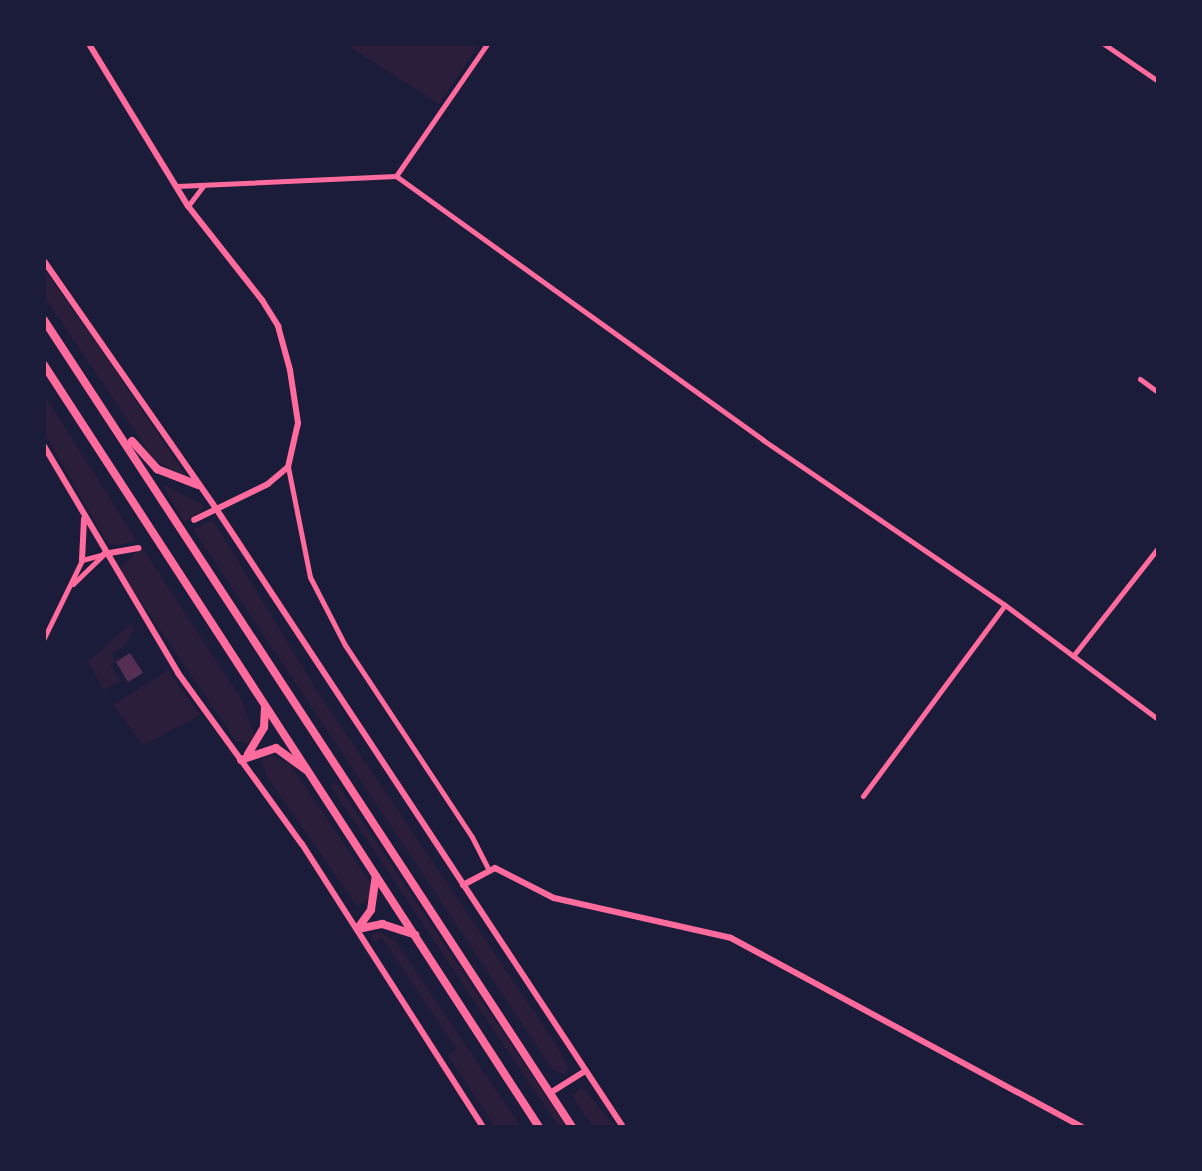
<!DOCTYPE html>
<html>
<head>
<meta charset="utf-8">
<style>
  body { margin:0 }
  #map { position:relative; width:1202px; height:1171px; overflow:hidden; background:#1b1b3a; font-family:Inter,sans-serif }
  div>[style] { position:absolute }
  .green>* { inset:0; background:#2a1e3b }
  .building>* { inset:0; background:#542f53 }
  .minor>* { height:5px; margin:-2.5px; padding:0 2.5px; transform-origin:2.5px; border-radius:2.5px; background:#ff6b9d }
  .tertiary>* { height:6px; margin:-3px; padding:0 3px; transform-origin:3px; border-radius:3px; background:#ff6b9d }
  .trunk>* { height:8px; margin:-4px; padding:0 4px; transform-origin:4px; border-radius:4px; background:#ff6b9d }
  span { translate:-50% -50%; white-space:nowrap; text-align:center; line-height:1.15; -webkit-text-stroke:6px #1b1b3a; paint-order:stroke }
  .frame { position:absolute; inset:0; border:46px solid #1b1b3a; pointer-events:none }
</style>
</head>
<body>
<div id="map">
  <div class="green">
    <div style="clip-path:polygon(354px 44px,479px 44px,439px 104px,350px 47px)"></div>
    <div style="clip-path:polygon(44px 269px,106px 357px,187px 477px,154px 460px,44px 296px)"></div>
    <div style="clip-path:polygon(44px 394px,137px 541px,114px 546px,105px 539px,44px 432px)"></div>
    <div style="clip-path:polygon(162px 484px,202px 504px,202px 511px,184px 522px)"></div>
    <div style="clip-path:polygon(213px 520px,320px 695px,558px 1047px,569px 1068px,565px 1075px,552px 1069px,193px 529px)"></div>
    <div style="clip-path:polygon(142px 547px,242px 700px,255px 736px,252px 744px,236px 741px,122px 574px,122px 566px)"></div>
    <div style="clip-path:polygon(131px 624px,134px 629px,125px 646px,112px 654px,116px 662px,110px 664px,121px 681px,104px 690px,88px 661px)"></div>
    <div style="clip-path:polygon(168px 670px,200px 715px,143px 745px,113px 705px)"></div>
    <div style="clip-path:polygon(267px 753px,290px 764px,371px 884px,370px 899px,357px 906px,267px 777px,261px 761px)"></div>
    <div style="clip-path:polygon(336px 782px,478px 995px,567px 1127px,559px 1127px,472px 998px,331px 786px)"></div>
    <div style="clip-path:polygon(380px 931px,397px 943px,521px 1127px,495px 1127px,448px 1056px,456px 1049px,382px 938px,374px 942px,371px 934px)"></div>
    <div style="clip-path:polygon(581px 1087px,586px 1091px,615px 1127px,593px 1127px,572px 1096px)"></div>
  </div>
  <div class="building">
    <div style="clip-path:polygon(130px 653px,143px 673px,128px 682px,116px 662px)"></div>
  </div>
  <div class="minor">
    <div style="left:1104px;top:44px;width:65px;rotate:34.4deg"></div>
    <div style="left:396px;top:176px;width:452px;rotate:35.7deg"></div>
    <div style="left:763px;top:440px;width:293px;rotate:34.3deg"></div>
    <div style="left:1005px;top:605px;width:191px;rotate:36.7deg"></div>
    <div style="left:177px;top:186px;width:219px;rotate:-2.6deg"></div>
    <div style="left:396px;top:176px;width:160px;rotate:-55.4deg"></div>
    <div style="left:188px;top:206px;width:26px;rotate:-53deg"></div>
    <div style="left:1140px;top:379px;width:22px;rotate:36deg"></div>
    <div style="left:288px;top:467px;width:112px;rotate:78.7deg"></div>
    <div style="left:310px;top:577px;width:76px;rotate:62.8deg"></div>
    <div style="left:345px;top:645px;width:230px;rotate:56.5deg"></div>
    <div style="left:472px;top:837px;width:36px;rotate:63deg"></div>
    <div style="left:73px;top:584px;width:42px;rotate:-44deg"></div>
    <div style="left:44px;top:638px;width:87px;rotate:-64deg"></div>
    <div style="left:82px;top:560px;width:23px;rotate:-15deg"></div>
    <div style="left:1073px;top:656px;width:137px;rotate:-51.8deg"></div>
    <div style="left:863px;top:796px;width:238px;rotate:-53.4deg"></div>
  </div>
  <div class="tertiary">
    <div style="left:89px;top:44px;width:190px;rotate:58.6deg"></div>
    <div style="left:188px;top:206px;width:120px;rotate:51.8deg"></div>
    <div style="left:262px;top:300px;width:31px;rotate:58deg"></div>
    <div style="left:278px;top:326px;width:46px;rotate:74.7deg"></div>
    <div style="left:290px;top:370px;width:54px;rotate:81.4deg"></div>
    <div style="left:298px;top:423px;width:45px;rotate:102.8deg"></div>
    <div style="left:288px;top:467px;width:26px;rotate:140deg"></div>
    <div style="left:268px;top:484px;width:82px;rotate:154.1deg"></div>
    <div style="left:44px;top:261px;width:303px;rotate:55.2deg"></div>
    <div style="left:217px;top:510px;width:739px;rotate:56.65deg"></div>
    <div style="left:44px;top:446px;width:264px;rotate:59.4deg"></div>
    <div style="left:178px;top:673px;width:211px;rotate:54.1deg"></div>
    <div style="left:302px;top:844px;width:336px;rotate:57.4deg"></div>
    <div style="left:104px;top:554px;width:35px;rotate:-10deg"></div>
    <div style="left:82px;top:560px;width:41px;rotate:-87.2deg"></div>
    <div style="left:463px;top:885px;width:36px;rotate:-28deg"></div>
    <div style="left:495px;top:868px;width:66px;rotate:27deg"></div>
    <div style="left:554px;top:898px;width:181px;rotate:12.7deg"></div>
    <div style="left:731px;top:938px;width:399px;rotate:28.3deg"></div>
    <div style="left:550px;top:1093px;width:40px;rotate:-32deg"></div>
  </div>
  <div class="trunk">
    <div style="left:44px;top:320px;width:964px;rotate:56.8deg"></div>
    <div style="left:44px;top:365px;width:909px;rotate:56.99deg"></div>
    <div style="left:132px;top:441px;width:38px;rotate:48deg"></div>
    <div style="left:157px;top:469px;width:44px;rotate:21.3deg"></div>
    <div style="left:248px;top:754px;width:31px;rotate:-59deg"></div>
    <div style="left:264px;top:727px;width:21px;rotate:-87deg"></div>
    <div style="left:241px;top:760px;width:37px;rotate:-19deg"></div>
    <div style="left:276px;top:748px;width:37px;rotate:36deg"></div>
    <div style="left:358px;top:928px;width:22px;rotate:-54deg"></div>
    <div style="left:371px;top:910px;width:34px;rotate:-82deg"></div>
    <div style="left:358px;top:929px;width:25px;rotate:-12deg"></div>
    <div style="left:382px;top:924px;width:35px;rotate:18deg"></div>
  </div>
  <div class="frame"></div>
</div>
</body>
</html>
